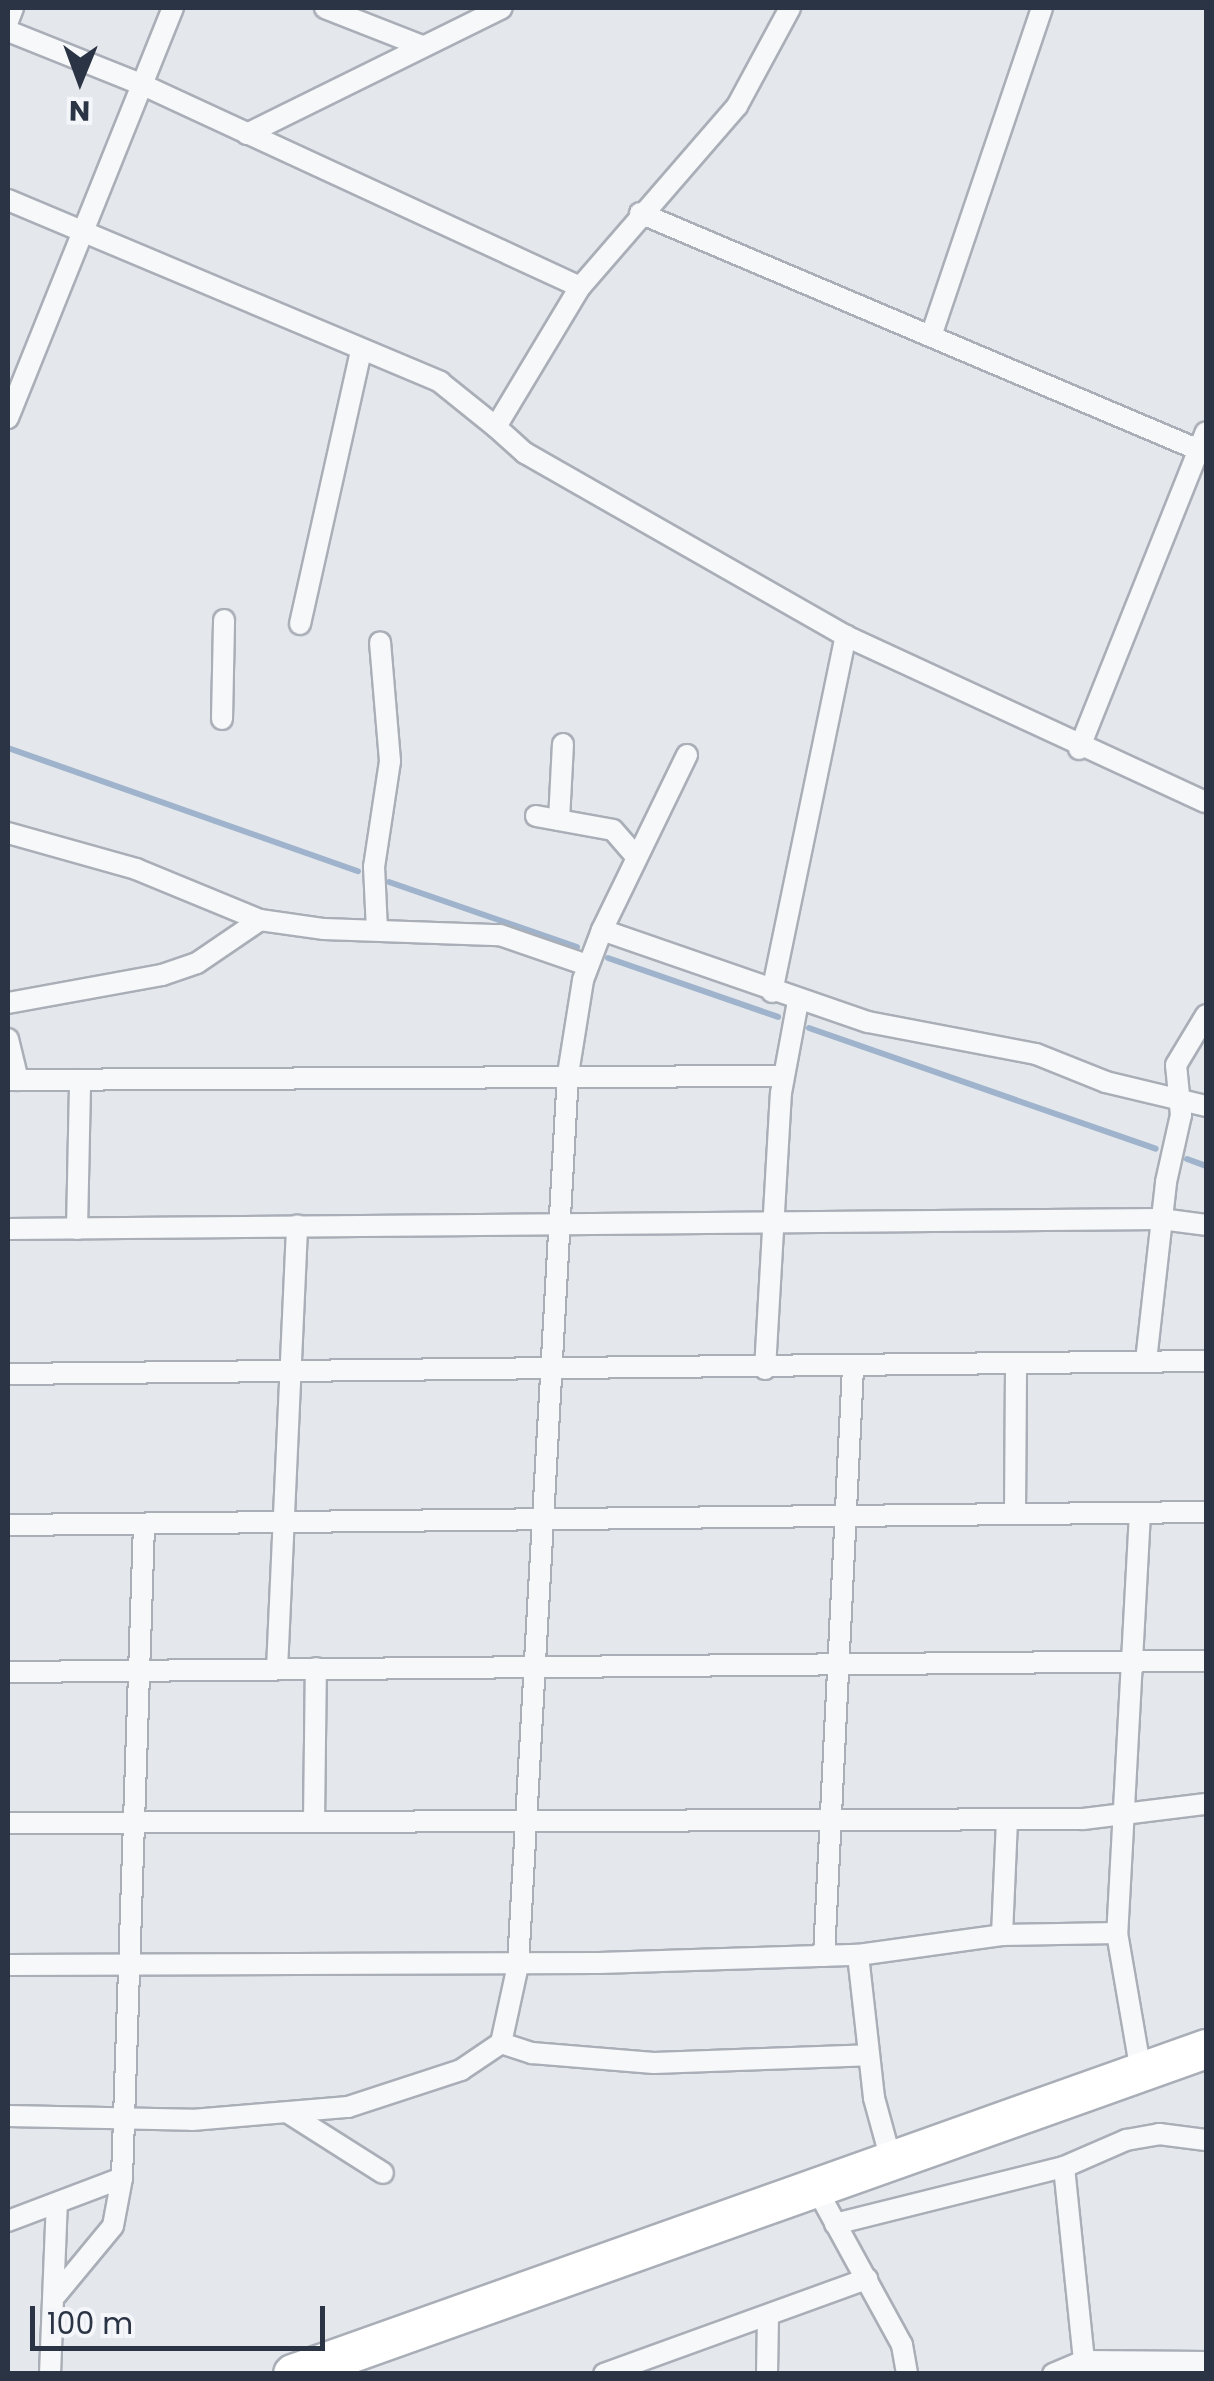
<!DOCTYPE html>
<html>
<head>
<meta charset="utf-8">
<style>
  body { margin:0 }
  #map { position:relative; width:1214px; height:2381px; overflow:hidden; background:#e4e7ec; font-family:Poppins,sans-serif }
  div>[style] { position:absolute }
  .stream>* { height:6px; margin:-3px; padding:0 3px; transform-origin:3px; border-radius:3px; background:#9fb4cc }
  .roads { filter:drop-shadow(2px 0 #a9aeb7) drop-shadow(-2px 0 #a9aeb7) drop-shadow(0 2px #a9aeb7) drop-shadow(0 -2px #a9aeb7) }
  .street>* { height:20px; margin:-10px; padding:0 10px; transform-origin:10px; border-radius:10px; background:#f7f8fa }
  .highway>* { height:38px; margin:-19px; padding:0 19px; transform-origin:19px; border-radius:19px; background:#fff }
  span { translate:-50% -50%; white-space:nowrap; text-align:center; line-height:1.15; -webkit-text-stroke:8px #f4f6f9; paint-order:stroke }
  .frame { position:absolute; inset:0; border:10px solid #2b3445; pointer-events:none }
  .north { position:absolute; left:30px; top:30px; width:100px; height:100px; -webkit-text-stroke:8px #f4f6f9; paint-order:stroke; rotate:181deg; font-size:28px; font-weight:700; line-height:40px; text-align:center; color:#2b3445 }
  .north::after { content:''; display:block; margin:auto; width:35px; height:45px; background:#2b3445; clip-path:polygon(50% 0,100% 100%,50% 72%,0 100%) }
  .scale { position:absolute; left:30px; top:2306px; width:295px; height:45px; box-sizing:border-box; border:5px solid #2b3445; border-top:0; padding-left:12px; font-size:30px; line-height:35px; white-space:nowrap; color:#2b3445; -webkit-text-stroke:8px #f4f6f9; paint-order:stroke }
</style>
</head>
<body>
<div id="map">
  <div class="stream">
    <div style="left:8px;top:748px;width:371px;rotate:19.4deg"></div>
    <div style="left:389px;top:882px;width:199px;rotate:19.1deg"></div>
    <div style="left:608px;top:958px;width:180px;rotate:19.1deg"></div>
    <div style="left:809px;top:1028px;width:367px;rotate:19.2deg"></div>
    <div style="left:1187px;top:1159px;width:20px;rotate:20deg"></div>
  </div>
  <div class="roads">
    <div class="street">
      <div style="left:325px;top:8px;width:104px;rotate:21.4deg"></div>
      <div style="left:790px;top:8px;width:111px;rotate:118.4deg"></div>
      <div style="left:737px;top:106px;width:240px;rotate:130.9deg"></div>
      <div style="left:580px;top:287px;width:163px;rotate:121deg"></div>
      <div style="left:496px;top:427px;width:39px;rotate:42deg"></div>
      <div style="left:525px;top:453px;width:369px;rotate:29.7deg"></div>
      <div style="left:846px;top:636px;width:396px;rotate:24.8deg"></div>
      <div style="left:8px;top:21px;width:14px;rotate:-69deg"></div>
      <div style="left:8px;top:31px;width:145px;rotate:21.8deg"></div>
      <div style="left:143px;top:85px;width:481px;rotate:24.8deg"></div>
      <div style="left:247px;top:134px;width:284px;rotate:-26.3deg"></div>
      <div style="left:8px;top:200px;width:469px;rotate:22.8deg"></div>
      <div style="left:440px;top:382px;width:72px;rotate:38.8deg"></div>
      <div style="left:640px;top:213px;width:615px;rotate:22.98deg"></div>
      <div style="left:931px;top:336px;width:346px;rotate:-71.3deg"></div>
      <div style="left:8px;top:418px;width:442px;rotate:-68.1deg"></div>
      <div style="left:300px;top:624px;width:281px;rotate:-77.4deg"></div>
      <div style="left:222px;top:719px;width:99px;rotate:-88.8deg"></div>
      <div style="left:1079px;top:749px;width:341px;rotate:-68.2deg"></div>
      <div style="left:687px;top:755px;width:195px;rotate:115.9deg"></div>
      <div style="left:602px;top:930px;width:281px;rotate:19.1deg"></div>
      <div style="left:868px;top:1022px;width:171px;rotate:10.8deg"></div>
      <div style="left:1036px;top:1054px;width:75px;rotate:21.8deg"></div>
      <div style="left:1106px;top:1082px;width:103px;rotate:13.5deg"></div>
      <div style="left:536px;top:816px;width:78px;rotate:10.3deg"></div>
      <div style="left:613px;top:830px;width:33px;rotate:49deg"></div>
      <div style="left:559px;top:820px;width:76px;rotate:-87deg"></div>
      <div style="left:8px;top:833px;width:133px;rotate:15.7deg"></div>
      <div style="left:136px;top:869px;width:134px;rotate:22.4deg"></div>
      <div style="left:260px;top:920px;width:65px;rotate:8deg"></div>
      <div style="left:324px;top:929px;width:176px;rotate:2deg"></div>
      <div style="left:500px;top:935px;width:92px;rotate:19deg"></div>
      <div style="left:377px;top:930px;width:63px;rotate:-92.7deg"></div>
      <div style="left:374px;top:867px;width:107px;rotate:-81.4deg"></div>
      <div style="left:390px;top:761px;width:119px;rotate:-94.8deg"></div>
      <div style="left:772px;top:992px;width:364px;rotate:-78.3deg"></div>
      <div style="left:8px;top:1003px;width:157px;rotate:-10.3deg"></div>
      <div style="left:162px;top:975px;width:37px;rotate:-19deg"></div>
      <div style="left:197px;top:963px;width:76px;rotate:-34.3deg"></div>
      <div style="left:8px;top:1039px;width:42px;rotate:76.3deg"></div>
      <div style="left:8px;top:1080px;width:774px;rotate:-0.3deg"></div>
      <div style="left:8px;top:1229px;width:1153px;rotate:-0.5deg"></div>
      <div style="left:1161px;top:1219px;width:45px;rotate:7.6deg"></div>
      <div style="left:77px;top:1229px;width:149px;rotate:-88.8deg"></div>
      <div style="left:1146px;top:1361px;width:180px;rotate:-83.6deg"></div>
      <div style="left:1166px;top:1182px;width:69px;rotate:-77.4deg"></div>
      <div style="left:1181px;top:1115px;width:50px;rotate:-95.7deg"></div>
      <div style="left:1176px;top:1065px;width:58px;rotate:-59deg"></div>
      <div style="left:765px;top:1369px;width:276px;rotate:-86.7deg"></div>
      <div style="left:781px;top:1093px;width:94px;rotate:-79.5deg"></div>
      <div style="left:8px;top:1374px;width:1198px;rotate:-0.62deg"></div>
      <div style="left:1140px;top:1513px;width:421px;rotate:93.1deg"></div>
      <div style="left:1117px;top:1933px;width:141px;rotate:80.2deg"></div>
      <div style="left:1015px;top:1514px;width:149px;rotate:-89.6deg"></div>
      <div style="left:8px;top:1525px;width:1198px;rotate:-0.62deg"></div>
      <div style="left:277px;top:1669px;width:444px;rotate:-87.4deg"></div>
      <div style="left:8px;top:1672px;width:1198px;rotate:-0.53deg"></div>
      <div style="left:314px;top:1822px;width:154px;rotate:-89.3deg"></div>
      <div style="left:8px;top:1823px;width:1075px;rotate:-0.21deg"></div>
      <div style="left:1083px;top:1819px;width:124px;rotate:-7deg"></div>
      <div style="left:1002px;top:1935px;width:116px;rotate:-87.5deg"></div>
      <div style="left:858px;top:1955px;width:144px;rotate:83.6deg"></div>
      <div style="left:874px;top:2098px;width:64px;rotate:74.7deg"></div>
      <div style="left:824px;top:1956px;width:589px;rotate:-87.18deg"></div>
      <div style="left:8px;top:1965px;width:591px;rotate:-0.19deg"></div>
      <div style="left:599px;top:1963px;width:259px;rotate:-1.8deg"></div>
      <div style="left:858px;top:1955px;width:145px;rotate:-7.9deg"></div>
      <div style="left:1002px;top:1935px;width:115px;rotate:-1deg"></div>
      <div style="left:501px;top:2043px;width:33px;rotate:18deg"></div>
      <div style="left:532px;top:2053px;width:122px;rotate:4.7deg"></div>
      <div style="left:654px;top:2063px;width:214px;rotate:-2.1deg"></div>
      <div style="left:290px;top:2114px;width:110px;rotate:32.4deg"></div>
      <div style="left:8px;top:2116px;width:184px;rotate:1.2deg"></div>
      <div style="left:192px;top:2120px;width:157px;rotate:-4.8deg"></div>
      <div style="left:348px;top:2107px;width:119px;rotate:-18.1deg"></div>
      <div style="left:461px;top:2070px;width:48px;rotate:-34deg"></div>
      <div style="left:501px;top:2043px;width:80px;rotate:-77.7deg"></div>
      <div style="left:518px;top:1965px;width:892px;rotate:-86.79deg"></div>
      <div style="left:568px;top:1074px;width:95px;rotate:-80.9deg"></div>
      <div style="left:583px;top:980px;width:53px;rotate:-69.2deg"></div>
      <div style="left:1064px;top:2167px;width:195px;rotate:84.1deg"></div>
      <div style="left:815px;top:2186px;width:181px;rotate:61.3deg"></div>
      <div style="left:902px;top:2345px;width:29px;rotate:80deg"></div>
      <div style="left:8px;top:2221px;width:122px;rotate:-20.7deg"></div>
      <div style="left:835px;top:2224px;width:236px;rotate:-14deg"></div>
      <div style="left:1064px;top:2167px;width:68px;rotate:-23.5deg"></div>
      <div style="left:1126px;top:2140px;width:34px;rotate:-10deg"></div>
      <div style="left:1159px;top:2134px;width:47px;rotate:7.3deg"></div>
      <div style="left:56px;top:2295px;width:89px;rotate:-50.4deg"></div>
      <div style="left:113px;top:2226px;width:49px;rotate:-79.4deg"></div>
      <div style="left:122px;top:2178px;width:654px;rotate:-88.07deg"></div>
      <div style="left:50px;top:2374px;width:171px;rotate:-87.7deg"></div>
      <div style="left:604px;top:2374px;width:280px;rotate:-19.9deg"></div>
      <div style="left:767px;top:2374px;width:56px;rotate:-89deg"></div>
      <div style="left:1053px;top:2374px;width:34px;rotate:-23deg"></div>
      <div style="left:1084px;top:2361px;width:122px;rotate:0.5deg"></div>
    </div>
    <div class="highway">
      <div style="left:293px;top:2374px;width:969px;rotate:-19.59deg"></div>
    </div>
  </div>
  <div class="frame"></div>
  <div class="north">N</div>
  <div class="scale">100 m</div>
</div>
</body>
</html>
